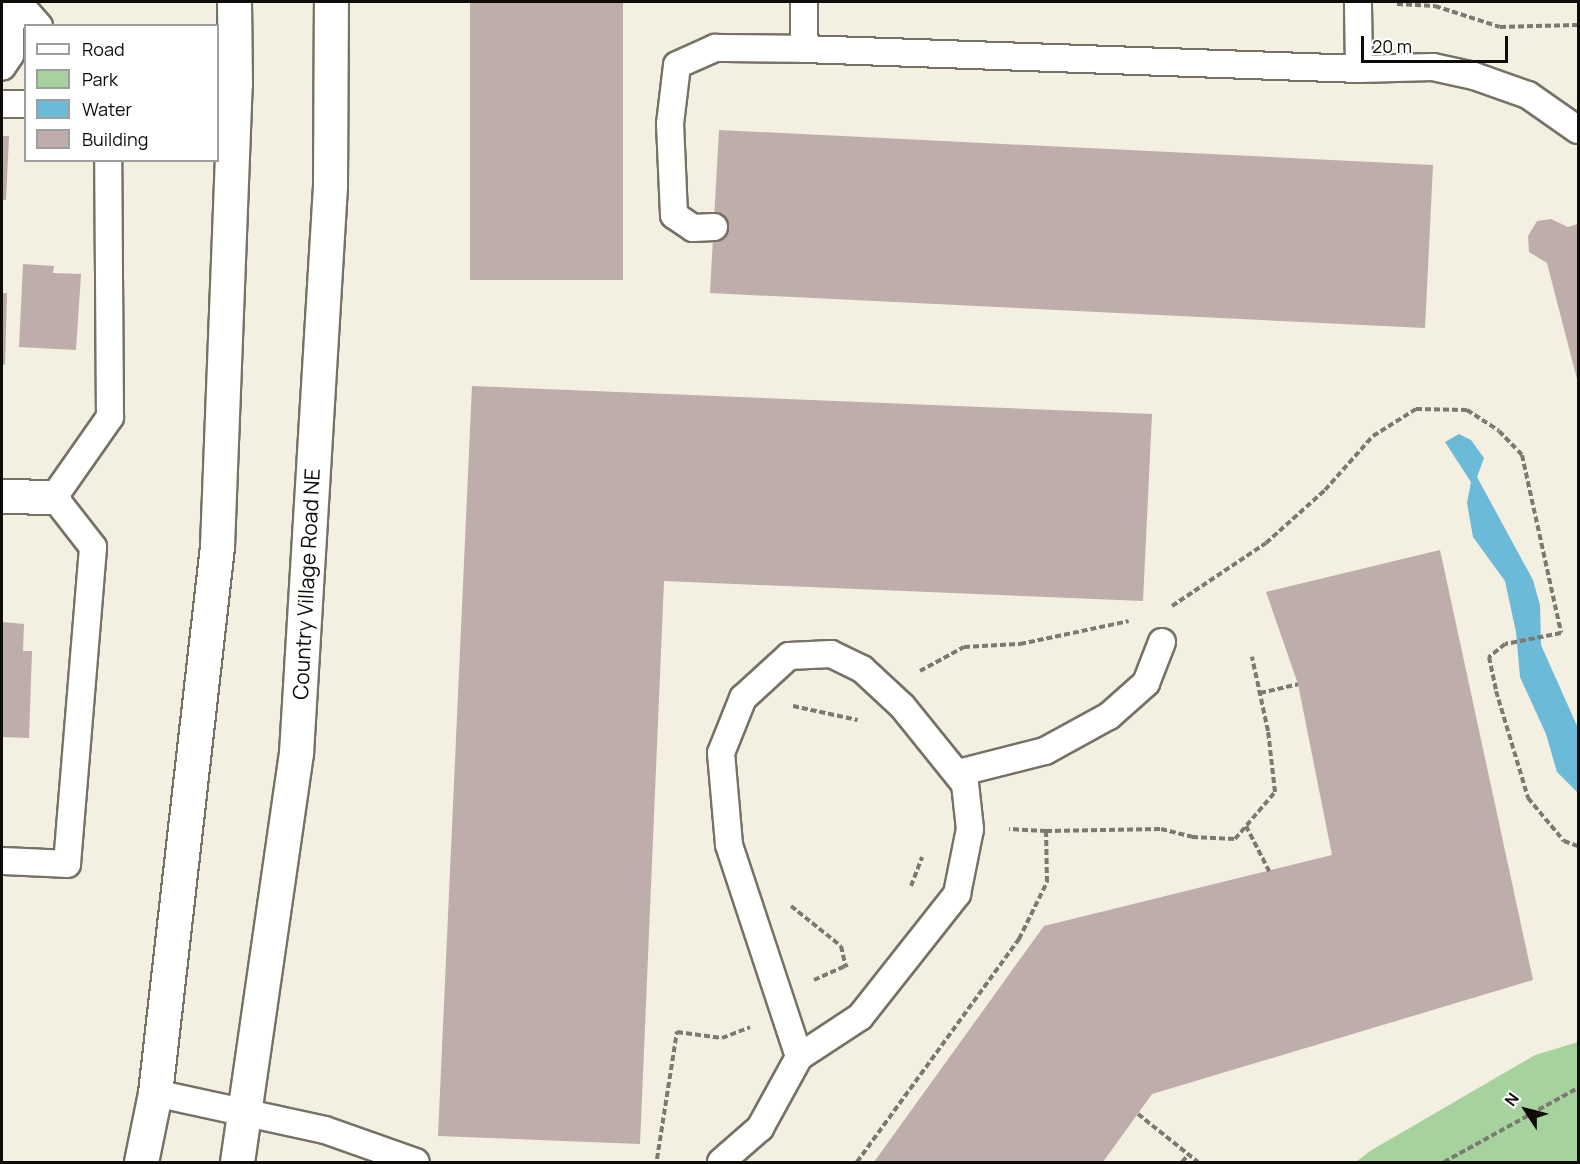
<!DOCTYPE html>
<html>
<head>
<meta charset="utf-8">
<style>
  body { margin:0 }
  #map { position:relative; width:1580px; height:1164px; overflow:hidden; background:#f3efe1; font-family:Manrope,sans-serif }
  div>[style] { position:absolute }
  .green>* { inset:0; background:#a6d39d }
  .water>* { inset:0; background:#6abad8 }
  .building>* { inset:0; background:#beadaa }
  .path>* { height:4px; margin-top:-2px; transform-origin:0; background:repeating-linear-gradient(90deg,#7b7970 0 6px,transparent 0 9px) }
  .roads { filter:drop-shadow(2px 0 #767266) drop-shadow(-2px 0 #767266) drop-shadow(0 2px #767266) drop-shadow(0 -2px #767266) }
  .lane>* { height:26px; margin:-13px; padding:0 13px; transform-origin:13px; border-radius:13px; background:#fff }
  .street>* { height:33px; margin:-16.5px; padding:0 16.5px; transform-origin:16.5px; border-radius:16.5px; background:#fff }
  .secondary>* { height:33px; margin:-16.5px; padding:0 16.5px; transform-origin:16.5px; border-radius:16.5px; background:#fff }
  span { translate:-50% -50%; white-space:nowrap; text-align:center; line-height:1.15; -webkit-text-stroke:6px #fff; paint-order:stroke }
  .street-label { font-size:21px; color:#0d0c08 }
  .frame { position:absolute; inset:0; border:3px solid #0d0c08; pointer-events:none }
  .legend { position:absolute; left:24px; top:24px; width:195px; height:138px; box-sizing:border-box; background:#fff; border:2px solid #9e9e9c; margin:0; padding:8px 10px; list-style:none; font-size:18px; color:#0d0c08 }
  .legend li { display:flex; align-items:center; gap:12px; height:30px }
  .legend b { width:30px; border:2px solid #9e9e9c }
  .north { position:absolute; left:1496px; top:1080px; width:60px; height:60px; -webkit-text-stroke:4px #fff; paint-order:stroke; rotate:306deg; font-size:16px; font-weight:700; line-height:24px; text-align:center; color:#0d0c08 }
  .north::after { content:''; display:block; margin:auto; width:21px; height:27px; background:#0d0c08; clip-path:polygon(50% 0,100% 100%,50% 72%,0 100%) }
  .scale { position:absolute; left:1361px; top:36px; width:147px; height:27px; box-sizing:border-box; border:3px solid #0d0c08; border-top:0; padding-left:8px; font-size:18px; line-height:21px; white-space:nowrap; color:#0d0c08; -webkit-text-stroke:4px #fff; paint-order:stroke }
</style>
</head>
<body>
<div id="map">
  <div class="green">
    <div style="clip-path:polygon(1578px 1042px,1578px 1162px,1356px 1162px,1370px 1151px,1535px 1055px)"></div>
  </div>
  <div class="water">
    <div style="clip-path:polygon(1459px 434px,1471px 440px,1484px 458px,1477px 477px,1533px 580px,1540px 605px,1541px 645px,1578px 728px,1578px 793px,1557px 772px,1546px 734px,1520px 677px,1516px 632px,1505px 581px,1473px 537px,1467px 503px,1471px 482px,1445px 442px)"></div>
  </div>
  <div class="building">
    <div style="clip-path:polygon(470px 2px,623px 2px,623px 280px,470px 280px)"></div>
    <div style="clip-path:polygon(719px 130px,1433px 165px,1425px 328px,710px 293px)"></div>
    <div style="clip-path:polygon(2px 136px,9px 136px,6px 200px,2px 200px)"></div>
    <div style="clip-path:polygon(1551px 219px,1568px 227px,1578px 224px,1578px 383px,1547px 263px,1529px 252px,1528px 236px,1537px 221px)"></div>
    <div style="clip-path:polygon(23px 264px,54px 266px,53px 273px,81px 274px,76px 350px,19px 347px)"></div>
    <div style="clip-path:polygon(2px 293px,7px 293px,5px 365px,2px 364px)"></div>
    <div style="clip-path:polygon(472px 386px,1152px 414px,1143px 601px,664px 581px,640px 1144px,438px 1136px)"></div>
    <div style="clip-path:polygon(1440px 550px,1533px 980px,1152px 1094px,1103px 1162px,874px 1162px,1044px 926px,1332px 855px,1298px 684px,1266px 592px)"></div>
    <div style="clip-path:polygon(2px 622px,24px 624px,23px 651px,32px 651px,29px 738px,2px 737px)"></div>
  </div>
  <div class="path">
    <div style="left:1397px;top:4px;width:38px;rotate:3deg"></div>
    <div style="left:1435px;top:6px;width:68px;rotate:17.9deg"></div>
    <div style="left:1500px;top:27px;width:78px;rotate:-1.5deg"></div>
    <div style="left:1172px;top:606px;width:113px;rotate:-33.8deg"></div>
    <div style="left:1266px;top:543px;width:79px;rotate:-41.9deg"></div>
    <div style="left:1325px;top:490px;width:72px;rotate:-48.4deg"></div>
    <div style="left:1373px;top:436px;width:51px;rotate:-32.1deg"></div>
    <div style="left:1416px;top:409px;width:51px;rotate:1.1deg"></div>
    <div style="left:1467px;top:410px;width:38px;rotate:33deg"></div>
    <div style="left:1499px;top:431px;width:33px;rotate:46deg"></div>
    <div style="left:1522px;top:455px;width:182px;rotate:77.6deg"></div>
    <div style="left:1561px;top:633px;width:57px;rotate:168.9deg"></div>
    <div style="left:1505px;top:644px;width:21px;rotate:141deg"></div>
    <div style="left:1489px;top:657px;width:35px;rotate:78deg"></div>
    <div style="left:1496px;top:691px;width:112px;rotate:73.3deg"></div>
    <div style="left:1528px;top:798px;width:56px;rotate:50.1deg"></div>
    <div style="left:1564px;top:841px;width:15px;rotate:20deg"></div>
    <div style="left:920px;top:671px;width:50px;rotate:-28.6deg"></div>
    <div style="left:964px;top:647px;width:56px;rotate:-3.1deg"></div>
    <div style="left:1020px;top:644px;width:111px;rotate:-11.9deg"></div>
    <div style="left:1260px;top:693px;width:39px;rotate:-13deg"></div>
    <div style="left:793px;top:706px;width:66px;rotate:12.2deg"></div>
    <div style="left:1246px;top:826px;width:51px;rotate:62.9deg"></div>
    <div style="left:1046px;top:831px;width:115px;rotate:-1deg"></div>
    <div style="left:1161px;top:829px;width:32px;rotate:14deg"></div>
    <div style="left:1192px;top:837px;width:43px;rotate:2.7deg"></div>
    <div style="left:1235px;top:839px;width:62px;rotate:-49.6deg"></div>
    <div style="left:1275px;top:792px;width:61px;rotate:-96.5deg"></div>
    <div style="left:1268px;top:731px;width:76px;rotate:-102.2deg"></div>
    <div style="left:911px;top:886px;width:31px;rotate:-69deg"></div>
    <div style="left:791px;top:906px;width:64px;rotate:38.7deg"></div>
    <div style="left:841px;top:946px;width:22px;rotate:77deg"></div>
    <div style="left:814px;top:980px;width:37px;rotate:-24deg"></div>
    <div style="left:1138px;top:1114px;width:77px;rotate:38.7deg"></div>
    <div style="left:657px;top:1159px;width:129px;rotate:-81.1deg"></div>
    <div style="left:677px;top:1032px;width:45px;rotate:7.6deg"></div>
    <div style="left:722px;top:1038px;width:30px;rotate:-21deg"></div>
    <div style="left:857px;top:1162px;width:276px;rotate:-54deg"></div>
    <div style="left:1019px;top:939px;width:64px;rotate:-63.8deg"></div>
    <div style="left:1047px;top:882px;width:51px;rotate:-91.1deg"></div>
    <div style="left:1046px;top:831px;width:37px;rotate:-177deg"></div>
    <div style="left:1182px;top:1162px;width:9px;rotate:-49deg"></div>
    <div style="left:1444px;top:1162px;width:153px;rotate:-28.9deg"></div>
  </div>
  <div class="roads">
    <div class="lane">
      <div style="left:18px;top:2px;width:32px;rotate:49deg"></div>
      <div style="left:804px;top:2px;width:47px;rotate:90deg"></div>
      <div style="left:804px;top:49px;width:555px;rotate:2.06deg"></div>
      <div style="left:1359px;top:69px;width:67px;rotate:-90.9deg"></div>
      <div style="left:2px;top:3px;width:17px;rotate:62deg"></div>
      <div style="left:10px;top:18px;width:37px;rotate:90deg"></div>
      <div style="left:10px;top:55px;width:14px;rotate:124deg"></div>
      <div style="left:1359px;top:69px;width:74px;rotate:-1.5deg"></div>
      <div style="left:1433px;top:67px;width:42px;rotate:12.4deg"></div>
      <div style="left:1474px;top:76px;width:57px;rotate:19.4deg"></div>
      <div style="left:1528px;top:95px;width:61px;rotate:35deg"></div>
      <div style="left:2px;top:104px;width:24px"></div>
      <div style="left:714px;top:227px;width:21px;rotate:177deg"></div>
      <div style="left:693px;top:228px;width:23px;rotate:-146deg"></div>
      <div style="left:674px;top:215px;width:91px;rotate:-92.5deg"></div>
      <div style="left:670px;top:124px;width:59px;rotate:-83.2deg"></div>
      <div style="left:677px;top:65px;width:42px;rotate:-24.1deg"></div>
      <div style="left:715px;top:48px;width:89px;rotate:0.6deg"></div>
      <div style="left:958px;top:773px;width:90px;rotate:-14.2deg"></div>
      <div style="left:1045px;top:751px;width:73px;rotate:-28.7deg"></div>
      <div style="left:1109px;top:716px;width:50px;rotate:-41.7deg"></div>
      <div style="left:1146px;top:683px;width:44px;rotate:-68.7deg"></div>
      <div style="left:2px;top:861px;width:65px;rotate:2.6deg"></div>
      <div style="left:67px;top:864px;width:318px;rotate:-85.3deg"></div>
      <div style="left:93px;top:547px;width:63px;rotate:-128deg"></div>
      <div style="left:54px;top:497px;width:98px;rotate:-55deg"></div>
      <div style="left:110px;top:417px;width:257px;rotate:-90.4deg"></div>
      <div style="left:155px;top:1093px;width:174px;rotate:12.3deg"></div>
      <div style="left:325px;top:1130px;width:96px;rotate:19.4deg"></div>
      <div style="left:721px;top:1162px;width:52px;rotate:-41.1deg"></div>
      <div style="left:760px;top:1128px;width:81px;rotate:-61.2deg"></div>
      <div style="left:799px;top:1057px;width:73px;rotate:-33.3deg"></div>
      <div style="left:860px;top:1017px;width:157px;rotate:-51.7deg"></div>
      <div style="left:957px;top:894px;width:66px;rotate:-78.7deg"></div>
      <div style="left:970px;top:829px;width:45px;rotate:-96.3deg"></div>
      <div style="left:965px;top:784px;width:100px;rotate:-128.9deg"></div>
      <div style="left:902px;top:706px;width:54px;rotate:-137.2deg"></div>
      <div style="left:862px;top:669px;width:34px;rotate:-154deg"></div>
      <div style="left:831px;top:654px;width:42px;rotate:177.3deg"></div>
      <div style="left:789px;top:656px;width:62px;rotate:137.6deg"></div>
      <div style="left:743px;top:698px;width:59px;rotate:111.8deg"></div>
      <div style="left:721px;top:753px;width:92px;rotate:85deg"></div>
      <div style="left:729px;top:845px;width:223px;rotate:71.7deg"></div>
    </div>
    <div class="street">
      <div style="left:2px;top:496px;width:52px;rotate:1.1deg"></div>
    </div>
    <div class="secondary">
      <div style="left:141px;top:1162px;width:70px;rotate:-78.5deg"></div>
      <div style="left:155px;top:1093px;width:551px;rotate:-83.53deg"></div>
      <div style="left:217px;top:546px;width:462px;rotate:-87.8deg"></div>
      <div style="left:235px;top:84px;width:82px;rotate:-90.7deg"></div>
      <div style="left:237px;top:1162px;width:413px;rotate:-81.8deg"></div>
      <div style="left:296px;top:753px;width:569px;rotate:-86.57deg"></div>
      <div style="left:330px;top:185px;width:183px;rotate:-89.7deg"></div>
    </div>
  </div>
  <div class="street-label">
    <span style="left:306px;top:584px;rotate:-87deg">Country Village Road NE</span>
  </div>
  <div class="frame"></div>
  <ul class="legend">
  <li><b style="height:8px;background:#fff"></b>Road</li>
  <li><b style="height:16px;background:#a6d39d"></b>Park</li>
  <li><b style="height:16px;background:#6abad8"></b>Water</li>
  <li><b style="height:16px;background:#beadaa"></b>Building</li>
  </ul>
  <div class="north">N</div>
  <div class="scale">20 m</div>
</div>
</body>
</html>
